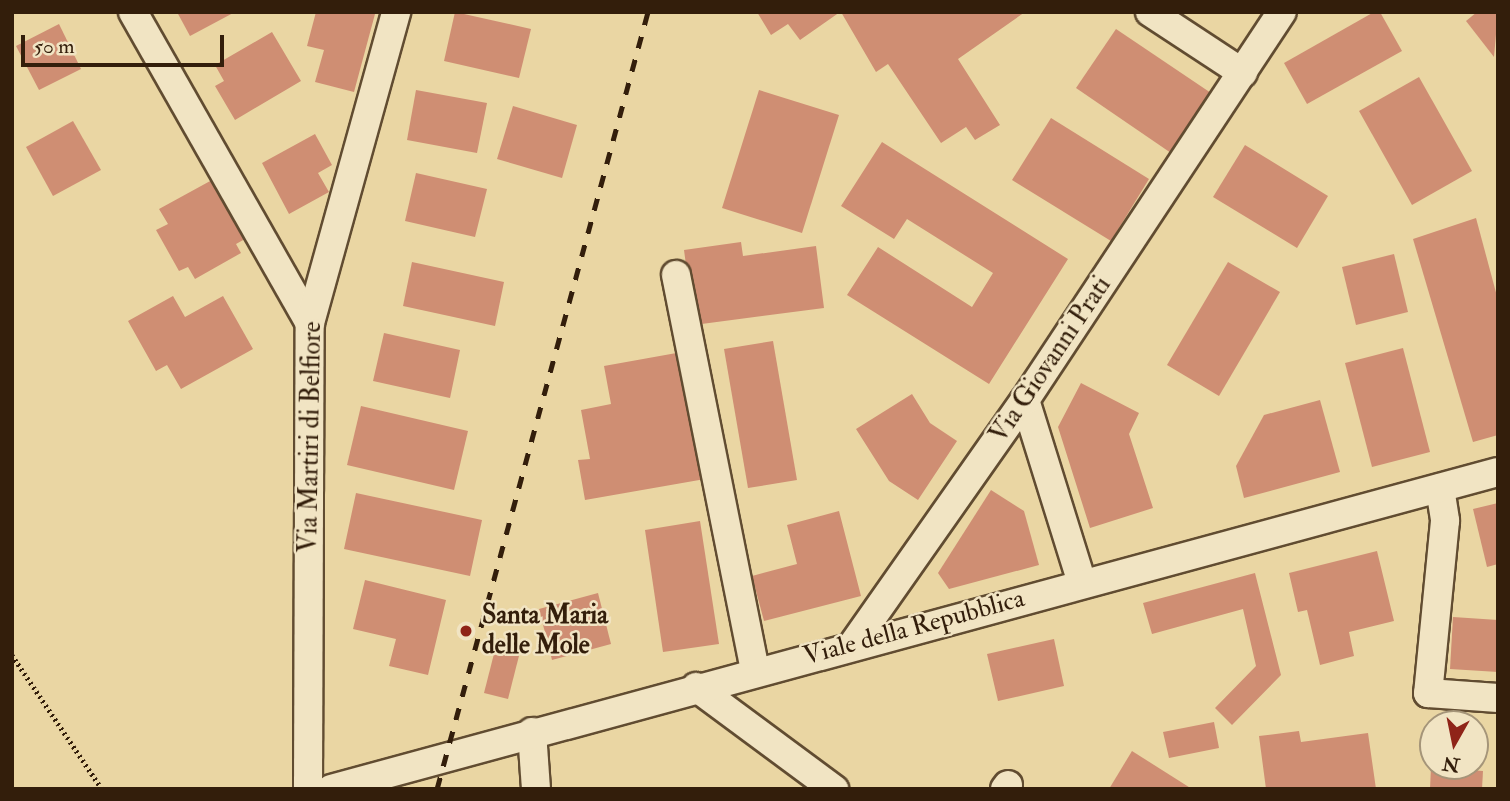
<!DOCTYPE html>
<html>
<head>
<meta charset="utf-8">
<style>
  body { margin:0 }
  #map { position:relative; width:1510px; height:801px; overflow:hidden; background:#ead6a3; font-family:"IM FELL Double Pica",serif }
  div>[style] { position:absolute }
  .building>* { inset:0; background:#cf8e73 }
  .path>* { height:4.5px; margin-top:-2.25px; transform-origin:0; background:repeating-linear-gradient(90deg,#331e0b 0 2px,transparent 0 5.5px) }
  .roads { filter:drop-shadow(2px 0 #614c31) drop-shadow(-2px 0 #614c31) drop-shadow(0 2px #614c31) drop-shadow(0 -2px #614c31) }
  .minor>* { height:28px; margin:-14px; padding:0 14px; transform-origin:14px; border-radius:14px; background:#f1e4c3 }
  .rail>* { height:5px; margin-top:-2.5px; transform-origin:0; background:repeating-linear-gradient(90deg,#331e0b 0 12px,transparent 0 24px) }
  .dots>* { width:19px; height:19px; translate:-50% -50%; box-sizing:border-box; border:4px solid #f1e4c3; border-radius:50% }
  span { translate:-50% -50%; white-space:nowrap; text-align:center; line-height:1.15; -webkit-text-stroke:5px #f1e4c3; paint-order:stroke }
  .street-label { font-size:26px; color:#331e0b }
  .poi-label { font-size:26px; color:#331e0b; font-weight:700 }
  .left { translate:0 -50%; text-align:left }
  .frame { position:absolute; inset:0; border:14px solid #331e0b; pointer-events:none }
  .north { position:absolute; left:1419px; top:710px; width:70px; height:70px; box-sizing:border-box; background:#f1e4c3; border:2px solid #a59579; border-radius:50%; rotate:189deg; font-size:19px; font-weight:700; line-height:28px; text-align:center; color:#331e0b }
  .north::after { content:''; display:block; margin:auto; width:24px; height:32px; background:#8f2418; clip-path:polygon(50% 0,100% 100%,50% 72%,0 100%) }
  .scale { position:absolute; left:21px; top:35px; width:203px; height:32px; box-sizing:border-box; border:4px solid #331e0b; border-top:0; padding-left:9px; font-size:21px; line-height:24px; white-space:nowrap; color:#331e0b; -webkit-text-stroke:5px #f1e4c3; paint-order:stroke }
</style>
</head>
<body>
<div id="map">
  <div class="building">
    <div style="clip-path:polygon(177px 12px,235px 12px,190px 36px)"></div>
    <div style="clip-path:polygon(316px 12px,375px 14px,354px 92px,315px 82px,324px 50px,307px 46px)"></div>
    <div style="clip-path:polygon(455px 12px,531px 29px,519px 78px,444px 61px)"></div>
    <div style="clip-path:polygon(757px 12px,840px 12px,800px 40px,788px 24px,771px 35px)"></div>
    <div style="clip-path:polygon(841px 12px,1025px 12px,958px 59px,1000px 125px,975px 140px,966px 127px,941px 143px,888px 64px,876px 72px)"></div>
    <div style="clip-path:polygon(1374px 12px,1380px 12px,1402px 51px,1307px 104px,1284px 63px)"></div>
    <div style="clip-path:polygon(1477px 12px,1498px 12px,1494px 57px,1466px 21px)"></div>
    <div style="clip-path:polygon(59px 24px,81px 69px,39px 90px,16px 46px)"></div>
    <div style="clip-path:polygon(1116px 29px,1211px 93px,1171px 153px,1076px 88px)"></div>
    <div style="clip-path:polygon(272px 32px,301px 81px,235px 120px,215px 86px,224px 81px,215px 65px)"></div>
    <div style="clip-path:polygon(1419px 77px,1472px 171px,1412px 205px,1359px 111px)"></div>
    <div style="clip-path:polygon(416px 90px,487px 103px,477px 153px,407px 140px)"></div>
    <div style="clip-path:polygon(759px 90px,839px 115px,802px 233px,722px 208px)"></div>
    <div style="clip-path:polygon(513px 106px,577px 125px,562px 178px,497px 159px)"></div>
    <div style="clip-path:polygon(1051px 118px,1149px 179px,1111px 241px,1012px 180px)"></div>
    <div style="clip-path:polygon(73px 121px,101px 170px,53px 196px,26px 147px)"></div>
    <div style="clip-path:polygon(315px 134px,332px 165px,318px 173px,329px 192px,289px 214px,262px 163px)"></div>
    <div style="clip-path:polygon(882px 142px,1068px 259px,989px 384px,847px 295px,878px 247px,972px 307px,993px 273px,907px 219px,894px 239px,841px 206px)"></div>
    <div style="clip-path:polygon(1245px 145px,1328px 196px,1297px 248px,1213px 197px)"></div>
    <div style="clip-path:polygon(416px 173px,487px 189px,475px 237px,405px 221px)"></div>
    <div style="clip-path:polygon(212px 180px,245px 239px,236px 244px,241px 253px,195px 279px,188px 267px,179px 271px,156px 230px,168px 224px,159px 209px)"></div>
    <div style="clip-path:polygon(1476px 218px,1498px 300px,1498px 435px,1473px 442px,1413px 239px)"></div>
    <div style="clip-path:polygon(741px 242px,743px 256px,816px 246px,824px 308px,694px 325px,684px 250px)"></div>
    <div style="clip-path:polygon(1394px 254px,1408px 312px,1356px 325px,1342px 267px)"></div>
    <div style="clip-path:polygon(412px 262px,504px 282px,495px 326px,403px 306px)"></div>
    <div style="clip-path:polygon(1228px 262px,1280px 292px,1219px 396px,1167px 365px)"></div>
    <div style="clip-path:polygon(173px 296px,185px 317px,223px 296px,253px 349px,181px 389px,167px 365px,156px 371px,128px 321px)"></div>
    <div style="clip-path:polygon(384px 333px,460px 350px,450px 398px,373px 381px)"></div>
    <div style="clip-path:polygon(773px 341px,797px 480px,748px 488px,724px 349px)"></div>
    <div style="clip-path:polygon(1403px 348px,1430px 452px,1372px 467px,1345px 363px)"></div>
    <div style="clip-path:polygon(682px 352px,705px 479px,585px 500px,578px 460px,590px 459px,581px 410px,611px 404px,604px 366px)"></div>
    <div style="clip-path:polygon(1081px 383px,1139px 413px,1129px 434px,1153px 508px,1090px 528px,1058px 427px)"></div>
    <div style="clip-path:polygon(912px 394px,930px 423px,957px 441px,918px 500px,889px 481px,856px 429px)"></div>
    <div style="clip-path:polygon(1320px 400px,1340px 472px,1244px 498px,1236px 466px,1264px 415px)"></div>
    <div style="clip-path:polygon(361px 406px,468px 431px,454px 490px,347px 465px)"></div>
    <div style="clip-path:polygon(991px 490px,1024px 511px,1039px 565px,949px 589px,938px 573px)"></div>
    <div style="clip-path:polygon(356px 493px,482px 520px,470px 576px,344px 549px)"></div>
    <div style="clip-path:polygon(1498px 503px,1498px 564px,1487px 567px,1473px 509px)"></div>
    <div style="clip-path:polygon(839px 511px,861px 596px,764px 621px,752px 576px,797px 564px,787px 525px)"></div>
    <div style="clip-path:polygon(700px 521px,719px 644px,663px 652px,645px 530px)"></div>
    <div style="clip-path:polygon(1377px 551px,1394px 621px,1349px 632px,1354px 656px,1320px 665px,1307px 610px,1298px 612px,1289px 573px)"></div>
    <div style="clip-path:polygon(1255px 573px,1281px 675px,1232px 725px,1215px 708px,1256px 666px,1243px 609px,1152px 634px,1143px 603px)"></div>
    <div style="clip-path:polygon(365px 580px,446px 600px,428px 675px,389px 666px,396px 639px,353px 629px)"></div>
    <div style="clip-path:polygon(598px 593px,611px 644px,552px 660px,539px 609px)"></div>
    <div style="clip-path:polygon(1453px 617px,1498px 620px,1498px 672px,1450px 669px)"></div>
    <div style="clip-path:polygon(498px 638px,522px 644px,508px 699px,484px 693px)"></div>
    <div style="clip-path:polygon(1054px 639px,1064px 686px,998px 701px,987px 654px)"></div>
    <div style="clip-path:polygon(1214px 722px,1219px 748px,1169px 758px,1163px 732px)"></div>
    <div style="clip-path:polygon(1299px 731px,1301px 742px,1368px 733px,1376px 789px,1266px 789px,1259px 736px)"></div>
    <div style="clip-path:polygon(1132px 751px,1192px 789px,1109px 789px)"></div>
    <div style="clip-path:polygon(1431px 767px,1483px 771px,1482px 789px,1430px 789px)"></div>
  </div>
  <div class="path">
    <div style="left:12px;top:655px;width:161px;rotate:56.1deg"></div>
  </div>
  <div class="roads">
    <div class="minor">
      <div style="left:133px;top:12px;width:358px;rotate:60.4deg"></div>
      <div style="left:1150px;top:12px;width:111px;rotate:33.3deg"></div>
      <div style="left:676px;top:275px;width:403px;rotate:78.7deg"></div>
      <div style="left:1025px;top:400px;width:192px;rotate:72.7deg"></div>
      <div style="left:1440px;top:488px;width:33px;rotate:81deg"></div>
      <div style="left:1445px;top:521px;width:173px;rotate:95.6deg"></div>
      <div style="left:1428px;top:693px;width:70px;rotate:4.1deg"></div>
      <div style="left:854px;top:643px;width:297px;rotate:-54.9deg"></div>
      <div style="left:1025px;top:400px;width:465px;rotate:-56.5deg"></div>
      <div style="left:696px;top:687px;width:172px;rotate:36.5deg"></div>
      <div style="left:532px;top:732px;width:57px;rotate:86deg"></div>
      <div style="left:308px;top:789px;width:466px;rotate:-89.8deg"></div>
      <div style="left:310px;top:323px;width:323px;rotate:-74.5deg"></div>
      <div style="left:331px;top:789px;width:1209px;rotate:-15.2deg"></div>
      <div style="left:1005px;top:789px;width:5px;rotate:-53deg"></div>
    </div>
  </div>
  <div class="rail">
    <div style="left:437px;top:789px;width:805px;rotate:-74.81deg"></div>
  </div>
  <div class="dots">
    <div style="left:466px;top:631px;background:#8f2418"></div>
  </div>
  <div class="street-label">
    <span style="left:1051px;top:360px;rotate:-56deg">Via Giovanni Prati</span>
    <span style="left:311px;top:437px;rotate:-89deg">Via Martiri di Belfiore</span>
    <span style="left:914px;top:628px;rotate:-15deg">Viale della Repubblica</span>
  </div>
  <div class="poi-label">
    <span class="left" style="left:482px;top:631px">Santa Maria<br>delle Mole</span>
  </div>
  <div class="frame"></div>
  <div class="north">N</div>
  <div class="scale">50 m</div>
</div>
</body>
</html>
